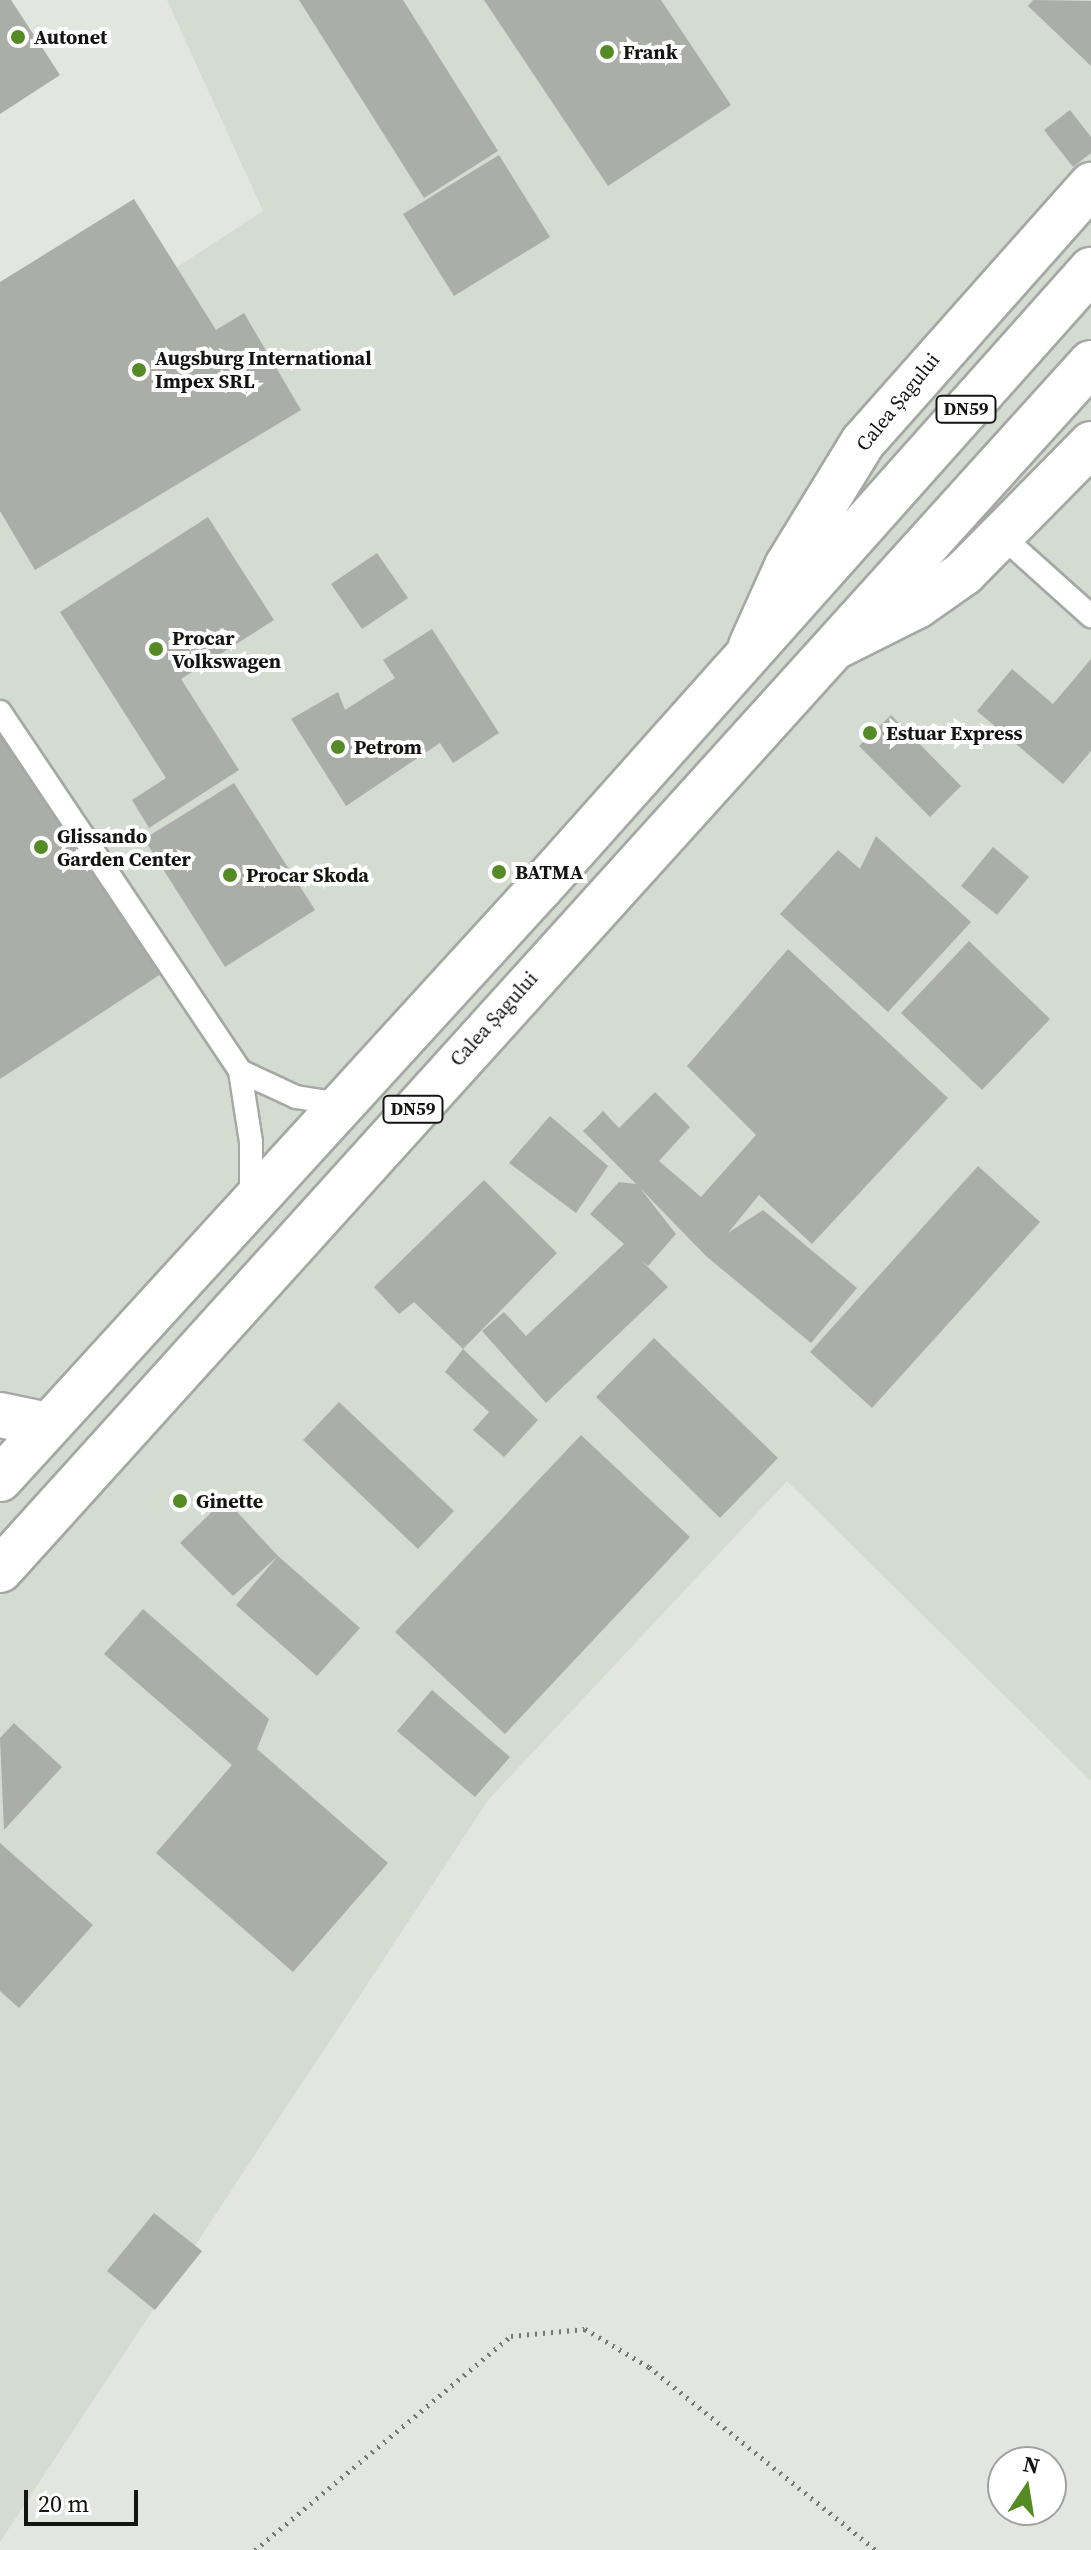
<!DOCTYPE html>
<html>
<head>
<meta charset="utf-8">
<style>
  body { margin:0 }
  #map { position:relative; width:1091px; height:2550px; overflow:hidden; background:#e2e5e0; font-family:"Source Serif 4",serif }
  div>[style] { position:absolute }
  .built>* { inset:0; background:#d4dbd0 }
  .building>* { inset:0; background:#abada9 }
  .path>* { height:5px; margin-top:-2.5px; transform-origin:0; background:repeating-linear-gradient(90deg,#767874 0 2px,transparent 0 8px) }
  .roads { filter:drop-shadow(2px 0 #a5a8a4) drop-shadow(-2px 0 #a5a8a4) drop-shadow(0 2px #a5a8a4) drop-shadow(0 -2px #a5a8a4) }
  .lane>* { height:22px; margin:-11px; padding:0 11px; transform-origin:11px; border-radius:11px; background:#fff }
  .street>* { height:44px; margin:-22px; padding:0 22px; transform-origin:22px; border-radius:22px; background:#fff }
  .secondary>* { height:44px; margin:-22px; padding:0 22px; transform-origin:22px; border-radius:22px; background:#fff }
  .primary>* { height:44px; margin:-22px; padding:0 22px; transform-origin:22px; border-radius:22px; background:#fff }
  .dots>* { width:22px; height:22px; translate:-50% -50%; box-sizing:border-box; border:4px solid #fff; border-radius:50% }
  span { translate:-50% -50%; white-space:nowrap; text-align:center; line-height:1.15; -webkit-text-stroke:8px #fff; paint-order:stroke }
  .shield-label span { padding:2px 6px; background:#fff; border:2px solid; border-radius:6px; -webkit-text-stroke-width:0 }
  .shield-label { font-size:18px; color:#141513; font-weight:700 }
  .poi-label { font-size:20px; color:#141513; font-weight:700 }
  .left { translate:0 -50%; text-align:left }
  .street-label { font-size:20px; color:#141513 }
  .north { position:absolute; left:987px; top:2446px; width:80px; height:80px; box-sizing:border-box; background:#fff; border:2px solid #a1a1a1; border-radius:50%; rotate:12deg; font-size:22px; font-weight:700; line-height:32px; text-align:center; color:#141513 }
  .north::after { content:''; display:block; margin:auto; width:28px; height:36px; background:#558b25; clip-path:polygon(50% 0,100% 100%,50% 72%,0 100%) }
  .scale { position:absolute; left:24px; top:2490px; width:114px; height:36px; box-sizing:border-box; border:4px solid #141513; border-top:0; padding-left:10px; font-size:24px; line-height:28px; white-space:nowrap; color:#141513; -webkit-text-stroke:6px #fff; paint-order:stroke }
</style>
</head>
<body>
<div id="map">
  <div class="built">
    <div style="clip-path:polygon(167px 0,1091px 0,1091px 1781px,787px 1481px,489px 1799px,0 2542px,0 383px,263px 211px)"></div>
  </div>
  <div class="building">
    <div style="clip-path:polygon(0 0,11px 0,60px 75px,0 114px)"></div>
    <div style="clip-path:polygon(299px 0,403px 0,498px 151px,424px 198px)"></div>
    <div style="clip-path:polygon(484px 0,661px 0,731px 105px,608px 186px)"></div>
    <div style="clip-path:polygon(1033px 0,1091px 1px,1091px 66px,1028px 6px)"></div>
    <div style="clip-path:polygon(1070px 110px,1091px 137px,1091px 153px,1073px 167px,1044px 130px)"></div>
    <div style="clip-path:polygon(499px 155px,550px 237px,454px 296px,403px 214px)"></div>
    <div style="clip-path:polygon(134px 199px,216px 330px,244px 313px,301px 410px,35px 570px,0 511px,0 282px)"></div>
    <div style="clip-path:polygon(208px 517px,274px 620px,181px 679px,239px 770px,149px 828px,132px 800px,166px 778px,60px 612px)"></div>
    <div style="clip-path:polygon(377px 553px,408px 598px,362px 629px,331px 584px)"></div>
    <div style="clip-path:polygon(432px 629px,499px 733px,453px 763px,440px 743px,346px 806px,291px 719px,338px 692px,345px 710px,395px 678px,383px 660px)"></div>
    <div style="clip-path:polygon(1091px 659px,1091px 751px,1063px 784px,977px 711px,1012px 669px,1053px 704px)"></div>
    <div style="clip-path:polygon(891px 715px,961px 786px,930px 817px,859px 746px)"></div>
    <div style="clip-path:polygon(0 722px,164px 972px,0 1079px)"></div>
    <div style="clip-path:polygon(234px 783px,315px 910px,225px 967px,144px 839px)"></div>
    <div style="clip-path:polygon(876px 836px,971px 922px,888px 1012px,780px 914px,838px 850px,860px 869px)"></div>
    <div style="clip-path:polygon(993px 847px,1029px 877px,997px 915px,961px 886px)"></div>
    <div style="clip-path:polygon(969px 941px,1050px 1019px,982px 1090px,901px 1013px)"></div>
    <div style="clip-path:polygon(788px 949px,948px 1098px,812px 1244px,759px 1195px,728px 1233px,763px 1210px,857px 1288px,811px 1343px,706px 1256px,640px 1188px,676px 1234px,648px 1266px,641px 1260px,668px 1287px,546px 1403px,482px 1331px,504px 1312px,526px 1336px,624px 1244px,590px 1214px,619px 1182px,636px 1184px,583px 1131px,603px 1111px,619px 1128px,655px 1092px,690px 1127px,659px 1161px,701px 1197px,756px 1135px,687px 1066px)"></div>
    <div style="clip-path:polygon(550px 1116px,608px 1166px,576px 1213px,509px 1163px)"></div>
    <div style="clip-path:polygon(978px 1166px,1040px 1222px,872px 1408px,810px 1352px)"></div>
    <div style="clip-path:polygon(484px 1180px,557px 1253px,463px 1349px,414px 1302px,399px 1314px,374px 1287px)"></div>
    <div style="clip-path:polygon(654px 1338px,778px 1458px,720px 1518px,596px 1397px)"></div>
    <div style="clip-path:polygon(463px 1349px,538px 1420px,504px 1457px,473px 1430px,489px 1412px,445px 1372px)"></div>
    <div style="clip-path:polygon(339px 1402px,454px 1511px,418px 1549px,303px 1440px)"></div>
    <div style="clip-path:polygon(581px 1435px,690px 1537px,505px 1734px,395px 1632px)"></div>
    <div style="clip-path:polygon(225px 1499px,278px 1556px,360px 1628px,317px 1676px,236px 1605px,278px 1556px,233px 1596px,180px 1543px)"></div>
    <div style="clip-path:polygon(143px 1609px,269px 1719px,257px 1749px,388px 1863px,293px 1972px,156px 1853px,232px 1765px,104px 1654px)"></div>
    <div style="clip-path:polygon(432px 1690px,510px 1757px,475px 1797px,397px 1731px)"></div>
    <div style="clip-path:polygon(14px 1723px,62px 1767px,4px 1830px,0 1738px)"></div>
    <div style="clip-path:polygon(0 1843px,93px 1925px,19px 2008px,0 1991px)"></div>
    <div style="clip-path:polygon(154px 2213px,202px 2251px,155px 2310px,107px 2271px)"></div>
  </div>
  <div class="path">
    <div style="left:255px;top:2550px;width:334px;rotate:-39.9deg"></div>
    <div style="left:511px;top:2336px;width:74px;rotate:-5.4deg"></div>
    <div style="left:585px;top:2329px;width:74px;rotate:30.7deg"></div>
    <div style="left:649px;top:2367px;width:292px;rotate:38.9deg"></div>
  </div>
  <div class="roads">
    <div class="lane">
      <div style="left:1004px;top:538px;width:117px;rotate:41.9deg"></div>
      <div style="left:0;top:712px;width:432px;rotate:56.2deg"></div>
      <div style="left:240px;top:1071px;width:72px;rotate:81.2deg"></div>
      <div style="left:251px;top:1142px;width:56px;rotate:90deg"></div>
      <div style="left:240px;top:1071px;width:62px;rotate:24.9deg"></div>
      <div style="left:296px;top:1097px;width:46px;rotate:8.8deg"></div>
    </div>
    <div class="street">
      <div style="left:0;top:1415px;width:49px;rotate:11.8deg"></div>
    </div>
    <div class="secondary">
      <div style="left:751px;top:646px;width:88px;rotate:-65.8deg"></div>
      <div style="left:787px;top:566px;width:145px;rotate:-58.5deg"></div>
      <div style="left:863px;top:442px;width:344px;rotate:-48.4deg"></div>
      <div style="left:835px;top:647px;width:92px;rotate:-26.6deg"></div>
      <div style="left:917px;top:606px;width:57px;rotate:-35.1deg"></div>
      <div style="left:964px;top:573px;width:181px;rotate:-45.4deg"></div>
    </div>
    <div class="primary">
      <div style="left:0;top:1479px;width:802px;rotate:-47.58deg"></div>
      <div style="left:541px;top:887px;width:827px;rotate:-48.29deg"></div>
      <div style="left:0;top:1570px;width:1627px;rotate:-47.89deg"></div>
    </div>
  </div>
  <div class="dots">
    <div style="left:18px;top:37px;background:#558b25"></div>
    <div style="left:607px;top:52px;background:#558b25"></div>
    <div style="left:139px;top:370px;background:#558b25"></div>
    <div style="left:156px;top:649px;background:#558b25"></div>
    <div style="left:870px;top:733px;background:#558b25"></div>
    <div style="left:338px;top:747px;background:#558b25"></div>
    <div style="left:41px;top:847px;background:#558b25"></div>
    <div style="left:499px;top:872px;background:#558b25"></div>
    <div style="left:230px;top:875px;background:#558b25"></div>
    <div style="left:180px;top:1501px;background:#558b25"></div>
  </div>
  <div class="shield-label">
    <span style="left:966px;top:409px">DN59</span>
    <span style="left:413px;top:1109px">DN59</span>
  </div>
  <div class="poi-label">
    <span class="left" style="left:34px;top:37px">Autonet</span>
    <span class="left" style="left:623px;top:52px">Frank</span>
    <span class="left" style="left:155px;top:370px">Augsburg International<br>Impex SRL</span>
    <span class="left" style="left:172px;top:650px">Procar<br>Volkswagen</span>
    <span class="left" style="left:886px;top:733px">Estuar Express</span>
    <span class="left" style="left:354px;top:747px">Petrom</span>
    <span class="left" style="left:57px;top:848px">Glissando<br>Garden Center</span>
    <span class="left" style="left:515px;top:872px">BATMA</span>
    <span class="left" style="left:246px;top:875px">Procar Skoda</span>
    <span class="left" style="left:196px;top:1501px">Ginette</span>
  </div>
  <div class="street-label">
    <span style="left:898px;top:402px;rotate:-51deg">Calea Șagului</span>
    <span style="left:494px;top:1019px;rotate:-48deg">Calea Șagului</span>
  </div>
  <div class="north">N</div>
  <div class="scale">20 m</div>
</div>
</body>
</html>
